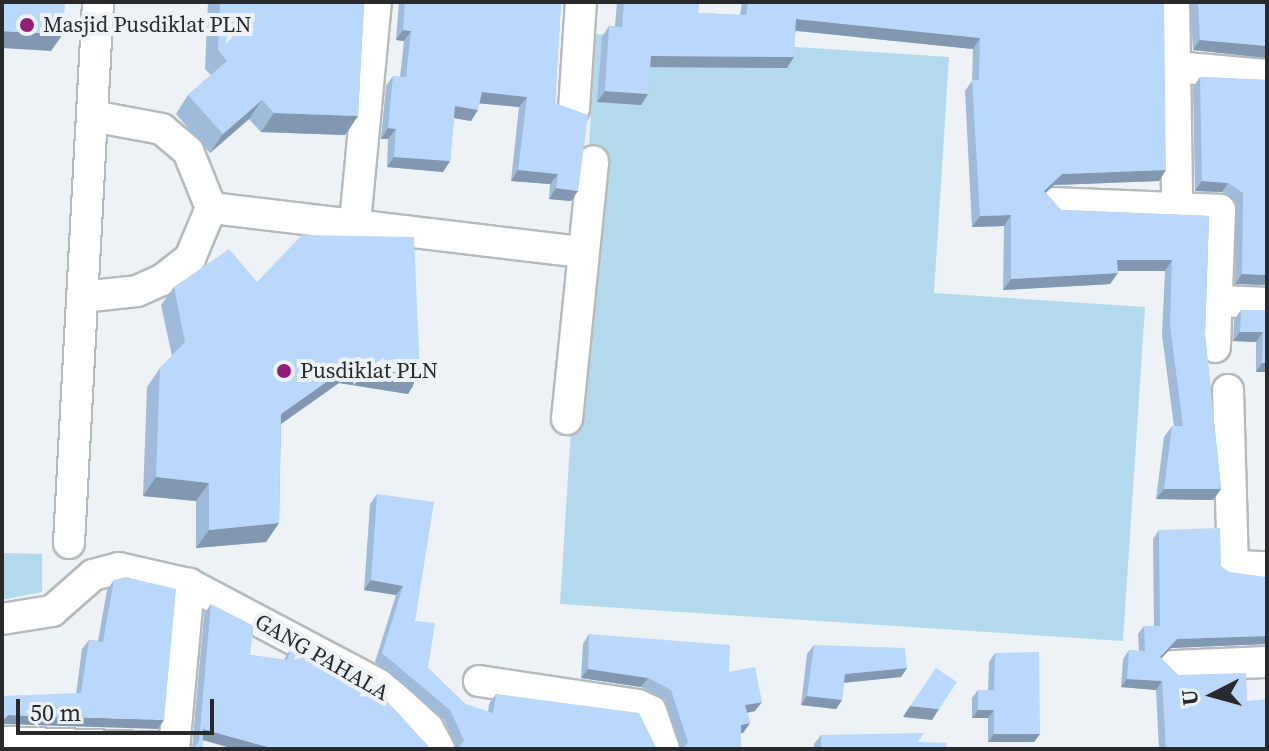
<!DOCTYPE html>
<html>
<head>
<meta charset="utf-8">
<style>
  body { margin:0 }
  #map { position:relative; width:1269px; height:751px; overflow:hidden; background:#ecf2f5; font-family:"Source Serif 4",serif }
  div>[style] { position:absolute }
  .green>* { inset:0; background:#b3d9ed }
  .roads { filter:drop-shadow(2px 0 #b5babd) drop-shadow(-2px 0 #b5babd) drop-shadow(0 2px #b5babd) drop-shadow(0 -2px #b5babd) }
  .minor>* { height:30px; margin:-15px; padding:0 15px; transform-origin:15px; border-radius:15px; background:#fff }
  .wall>* { inset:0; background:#a0bad9 }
  .shaded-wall>* { inset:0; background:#8297b0 }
  .building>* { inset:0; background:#bad8fc }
  .dots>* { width:22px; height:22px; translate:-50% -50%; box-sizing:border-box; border:4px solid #ecf2f5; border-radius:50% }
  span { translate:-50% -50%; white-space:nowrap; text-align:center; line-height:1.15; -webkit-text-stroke:8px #ecf2f5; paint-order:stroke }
  .poi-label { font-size:22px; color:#27292a }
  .left { translate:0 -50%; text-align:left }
  .street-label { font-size:22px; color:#27292a }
  .frame { position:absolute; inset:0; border:4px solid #27292a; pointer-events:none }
  .north { position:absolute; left:1173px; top:655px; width:80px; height:80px; -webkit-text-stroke:6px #ecf2f5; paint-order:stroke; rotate:264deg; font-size:22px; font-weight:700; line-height:32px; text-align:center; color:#27292a }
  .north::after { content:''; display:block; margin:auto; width:28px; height:36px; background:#27292a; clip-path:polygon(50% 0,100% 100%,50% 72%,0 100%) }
  .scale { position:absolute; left:16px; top:699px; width:198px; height:36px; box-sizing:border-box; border:4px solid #27292a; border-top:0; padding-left:10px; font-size:24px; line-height:28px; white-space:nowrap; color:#27292a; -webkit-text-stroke:6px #ecf2f5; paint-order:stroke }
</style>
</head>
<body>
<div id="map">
  <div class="green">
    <div style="clip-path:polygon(596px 34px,949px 57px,934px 293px,1145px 307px,1123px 641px,560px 604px)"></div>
    <div style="clip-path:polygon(2px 553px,42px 554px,42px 592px,2px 600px)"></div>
  </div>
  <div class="roads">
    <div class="minor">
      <div style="left:1174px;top:2px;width:201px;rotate:89.1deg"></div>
      <div style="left:1175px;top:67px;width:92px;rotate:5deg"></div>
      <div style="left:574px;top:109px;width:107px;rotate:-86.3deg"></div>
      <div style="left:1054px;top:203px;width:166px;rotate:2.4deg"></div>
      <div style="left:1220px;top:210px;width:137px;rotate:92.1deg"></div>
      <div style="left:211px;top:208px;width:373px;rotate:6.8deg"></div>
      <div style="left:355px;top:223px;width:222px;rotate:-84.6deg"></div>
      <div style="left:82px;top:297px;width:55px;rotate:-6.2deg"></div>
      <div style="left:137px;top:291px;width:27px;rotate:-24deg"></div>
      <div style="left:162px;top:280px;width:36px;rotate:-38deg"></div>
      <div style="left:190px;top:258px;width:54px;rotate:-67.2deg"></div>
      <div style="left:211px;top:208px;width:61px;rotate:-112deg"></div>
      <div style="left:188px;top:151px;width:34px;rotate:-140deg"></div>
      <div style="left:162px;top:129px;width:71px;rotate:-169.5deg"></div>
      <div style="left:1220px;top:301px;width:47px;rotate:2.4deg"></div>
      <div style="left:1228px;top:390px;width:176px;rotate:88.4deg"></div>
      <div style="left:1233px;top:566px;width:34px;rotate:2deg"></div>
      <div style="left:567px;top:419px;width:259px;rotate:-84.2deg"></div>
      <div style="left:69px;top:543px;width:542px;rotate:-86.93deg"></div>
      <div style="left:2px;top:619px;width:51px;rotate:-9.1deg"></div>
      <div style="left:52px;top:611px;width:55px;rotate:-41.3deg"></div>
      <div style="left:93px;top:575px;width:27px;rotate:-15deg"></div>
      <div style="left:119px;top:568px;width:72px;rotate:12.9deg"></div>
      <div style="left:189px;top:584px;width:218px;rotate:27.9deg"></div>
      <div style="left:382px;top:686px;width:62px;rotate:42.4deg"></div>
      <div style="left:428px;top:728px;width:24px;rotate:62deg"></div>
      <div style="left:1172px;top:666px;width:95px;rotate:-2.4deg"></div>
      <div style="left:479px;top:681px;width:161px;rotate:8.6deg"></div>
      <div style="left:638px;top:705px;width:14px;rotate:25deg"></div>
      <div style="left:651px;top:711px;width:40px;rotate:71.1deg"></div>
      <div style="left:2px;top:742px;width:172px;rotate:2deg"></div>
      <div style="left:174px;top:749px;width:166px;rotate:-84.8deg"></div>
    </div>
  </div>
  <div class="wall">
    <div style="clip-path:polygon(208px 2px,364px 2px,358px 116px,345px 135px,261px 132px,249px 119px,210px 153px,176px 114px,188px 95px,211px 75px,205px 69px)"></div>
    <div style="clip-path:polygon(399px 2px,561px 2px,555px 103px,578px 191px,571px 201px,549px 199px,550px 184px,511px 181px,519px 107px,480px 103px,471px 121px,454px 118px,450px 161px,443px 172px,387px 167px,388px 139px,381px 139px,386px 86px,393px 76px,400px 77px,404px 41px,396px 40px)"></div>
    <div style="clip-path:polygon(617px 2px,699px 2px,698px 13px,740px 15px,742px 2px,1164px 2px,1159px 181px,1054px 185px,1046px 193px,1061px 210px,1209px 216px,1205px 335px,1221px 489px,1213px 500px,1156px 499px,1164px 437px,1172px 426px,1174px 426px,1162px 335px,1165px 271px,1118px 271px,1110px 284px,1003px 290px,1004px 226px,972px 227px,965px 91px,972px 81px,973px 49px,796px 31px,787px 68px,650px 67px,648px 94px,641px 105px,597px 102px,602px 37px,609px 26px,615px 26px)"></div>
    <div style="clip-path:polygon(1190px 2px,1267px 2px,1267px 58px,1193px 50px)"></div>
    <div style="clip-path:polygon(1200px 77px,1267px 80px,1267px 285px,1235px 284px,1236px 202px,1222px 192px,1195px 191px,1193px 87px)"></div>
    <div style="clip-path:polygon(257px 282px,408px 394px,339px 383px,281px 424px,279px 523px,266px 542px,196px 548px,196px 501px,143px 496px,147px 387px,160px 368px,172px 356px,161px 305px,174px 287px)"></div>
    <div style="clip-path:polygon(1241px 310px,1267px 310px,1267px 372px,1256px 372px,1256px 342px,1233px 341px,1234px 320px)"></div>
    <div style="clip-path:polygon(377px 494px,428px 668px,465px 704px,488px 712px,489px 704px,496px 694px,657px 749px,457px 749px,444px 719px,375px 662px,396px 595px,364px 590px,370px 504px)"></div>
    <div style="clip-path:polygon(1159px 530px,1221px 566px,1267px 644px,1171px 648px,1161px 659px,1178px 675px,1247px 701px,1267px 749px,1159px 749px,1156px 690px,1121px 687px,1123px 659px,1129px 650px,1139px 651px,1138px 634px,1144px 626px,1154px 626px,1153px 539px)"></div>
    <div style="clip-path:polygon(114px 580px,158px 729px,76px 694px,82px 649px,89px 640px,98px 641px,107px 590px)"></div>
    <div style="clip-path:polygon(211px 604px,250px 655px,284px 660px,292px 646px,378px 691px,203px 741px,203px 749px,192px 749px,204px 614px)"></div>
    <div style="clip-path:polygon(589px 634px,729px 672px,755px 711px,747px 713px,750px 723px,743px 733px,741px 733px,741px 749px,681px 749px,665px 699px,641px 687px,581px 678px,583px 644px)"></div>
    <div style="clip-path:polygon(814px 645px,907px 668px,901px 677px,844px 683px,842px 700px,836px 709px,801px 705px,807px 654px)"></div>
    <div style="clip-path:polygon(995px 653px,1040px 734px,1034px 742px,988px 742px,988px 718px,972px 718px,972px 698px,978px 690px,988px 690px,989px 662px)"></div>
    <div style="clip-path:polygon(821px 735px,918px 742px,946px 749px,814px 749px,814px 744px)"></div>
  </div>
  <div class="shaded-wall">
    <div style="clip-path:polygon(796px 19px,980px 38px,973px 49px,789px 30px)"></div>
    <div style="clip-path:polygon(403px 30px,411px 31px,404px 41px,396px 40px)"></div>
    <div style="clip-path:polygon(2px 31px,63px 34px,51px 51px,2px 48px)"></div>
    <div style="clip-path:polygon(1200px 40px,1267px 46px,1267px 58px,1193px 50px)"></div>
    <div style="clip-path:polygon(651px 56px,794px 57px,787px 68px,643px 67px)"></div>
    <div style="clip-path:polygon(605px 91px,648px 94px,641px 105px,597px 102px)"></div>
    <div style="clip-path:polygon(482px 92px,527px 97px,519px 107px,474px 103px)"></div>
    <div style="clip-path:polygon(262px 100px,249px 119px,210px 153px,223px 134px)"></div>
    <div style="clip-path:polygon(455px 106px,478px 110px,471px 121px,448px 117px)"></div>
    <div style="clip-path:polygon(274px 113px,358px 116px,345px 135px,261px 132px)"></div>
    <div style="clip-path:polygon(388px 128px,396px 129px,388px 139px,381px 139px)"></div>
    <div style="clip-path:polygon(394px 157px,450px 161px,443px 172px,387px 167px)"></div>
    <div style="clip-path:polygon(518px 170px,558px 174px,550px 184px,511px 181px)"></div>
    <div style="clip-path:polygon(1166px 170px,1159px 181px,1054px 185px,1036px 201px,1044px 191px,1062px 174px)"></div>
    <div style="clip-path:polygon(1202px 181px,1228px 183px,1222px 192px,1195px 191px)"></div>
    <div style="clip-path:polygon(556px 188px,578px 191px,571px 201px,549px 199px)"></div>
    <div style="clip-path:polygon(1011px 215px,1004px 226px,972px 227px,980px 216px)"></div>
    <div style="clip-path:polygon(1117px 260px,1172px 260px,1165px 271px,1110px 271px)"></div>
    <div style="clip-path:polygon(1118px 273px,1110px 284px,1003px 290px,1011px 279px)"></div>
    <div style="clip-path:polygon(1242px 274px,1267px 275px,1267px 285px,1235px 284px)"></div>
    <div style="clip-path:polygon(1240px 332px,1263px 332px,1256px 342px,1233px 341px)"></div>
    <div style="clip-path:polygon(1262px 363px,1267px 363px,1267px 372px,1256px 372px)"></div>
    <div style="clip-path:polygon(352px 364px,420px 375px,408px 394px,339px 383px,268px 433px,281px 414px)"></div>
    <div style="clip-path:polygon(156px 477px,209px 483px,196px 501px,143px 496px)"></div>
    <div style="clip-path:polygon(1164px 489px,1221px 489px,1213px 500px,1156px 499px)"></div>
    <div style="clip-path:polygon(279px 523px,266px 542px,196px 548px,209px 530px)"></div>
    <div style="clip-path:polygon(371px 580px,403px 586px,396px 595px,364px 590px)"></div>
    <div style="clip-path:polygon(1267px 636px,1267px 644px,1171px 648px,1154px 666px,1160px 657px,1177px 639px)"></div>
    <div style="clip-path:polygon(907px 668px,901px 677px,839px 683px,845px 674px)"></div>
    <div style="clip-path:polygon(588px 669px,648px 678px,641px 687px,581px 678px)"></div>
    <div style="clip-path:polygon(1127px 679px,1162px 681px,1156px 690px,1121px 687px)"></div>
    <div style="clip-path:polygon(807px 696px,842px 700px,836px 709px,801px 705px)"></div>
    <div style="clip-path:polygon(762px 702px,755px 711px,739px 714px,745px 705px)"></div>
    <div style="clip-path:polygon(910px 706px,939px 709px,932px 720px,903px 717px)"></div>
    <div style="clip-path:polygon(978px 710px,994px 710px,988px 718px,972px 718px)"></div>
    <div style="clip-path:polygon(8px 715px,164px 720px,158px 729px,2px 724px,2px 721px)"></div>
    <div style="clip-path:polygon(750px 723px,743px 733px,734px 734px,741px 725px)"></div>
    <div style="clip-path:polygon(203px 729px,275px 749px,234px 749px,199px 739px)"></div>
    <div style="clip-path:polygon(994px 734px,1040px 734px,1034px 742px,988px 742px)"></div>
  </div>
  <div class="building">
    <div style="clip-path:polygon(2px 2px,65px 2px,63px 34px,2px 31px)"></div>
    <div style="clip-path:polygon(220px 2px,364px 2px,358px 116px,274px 113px,262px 100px,223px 134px,188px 95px,227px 61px,218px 50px)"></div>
    <div style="clip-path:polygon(405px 2px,561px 2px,555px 103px,588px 115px,578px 191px,556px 188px,558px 174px,518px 170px,527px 97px,482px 92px,478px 110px,455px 106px,450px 161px,394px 157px,396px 129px,388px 128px,393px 76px,406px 77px,411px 31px,403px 30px)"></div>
    <div style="clip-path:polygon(624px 2px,699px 2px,698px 13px,746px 15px,748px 2px,1164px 2px,1166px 170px,1062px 174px,1044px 191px,1061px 210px,1209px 216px,1205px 335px,1221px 489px,1164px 489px,1172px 426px,1183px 426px,1170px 325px,1172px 260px,1117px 260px,1118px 273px,1011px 279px,1011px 215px,980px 216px,972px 80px,979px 80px,980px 38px,796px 19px,794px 57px,651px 56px,648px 94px,605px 91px,609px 26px,622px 27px)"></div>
    <div style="clip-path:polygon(1198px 2px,1267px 2px,1267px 46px,1200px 40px)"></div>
    <div style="clip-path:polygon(1200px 77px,1267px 80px,1267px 275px,1242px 274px,1243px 193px,1228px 183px,1202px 181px)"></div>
    <div style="clip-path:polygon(302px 235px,414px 237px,420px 375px,352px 364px,281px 414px,279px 523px,209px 530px,209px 483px,156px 477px,160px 368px,185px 342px,174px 287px,229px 249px,257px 282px)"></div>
    <div style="clip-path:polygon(1241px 310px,1267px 310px,1267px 363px,1262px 363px,1263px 332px,1240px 332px)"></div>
    <div style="clip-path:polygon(377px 494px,434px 502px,415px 621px,435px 623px,428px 668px,465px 704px,493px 713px,496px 694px,639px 713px,657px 749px,458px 749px,464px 740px,450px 710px,382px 653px,403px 586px,371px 580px)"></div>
    <div style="clip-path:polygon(1220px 528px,1221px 566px,1229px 572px,1267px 577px,1267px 636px,1177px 639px,1160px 657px,1178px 675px,1246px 673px,1247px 701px,1267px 699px,1267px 749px,1166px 749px,1162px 681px,1127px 679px,1129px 650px,1145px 651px,1144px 626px,1160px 626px,1159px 530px)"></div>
    <div style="clip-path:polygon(126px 577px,176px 589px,164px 720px,8px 715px,2px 721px,2px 696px,81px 693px,89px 640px,103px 642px,114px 580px)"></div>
    <div style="clip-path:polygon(211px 604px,254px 626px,250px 655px,287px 660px,292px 646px,378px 691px,431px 749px,275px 749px,203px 729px,203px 749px,193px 749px,199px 741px)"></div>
    <div style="clip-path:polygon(589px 634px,730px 645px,729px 672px,755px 667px,762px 702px,745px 705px,750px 723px,741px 725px,741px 749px,682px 749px,688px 742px,671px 690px,648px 678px,588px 669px)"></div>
    <div style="clip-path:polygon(814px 645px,905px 648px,907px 668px,845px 674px,842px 700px,807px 696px)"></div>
    <div style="clip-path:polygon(1039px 652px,1040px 734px,994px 734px,994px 710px,978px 710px,978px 690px,994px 690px,995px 653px)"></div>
    <div style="clip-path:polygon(936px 668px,957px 682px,939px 709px,910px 706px)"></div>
    <div style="clip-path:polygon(924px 733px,918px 742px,947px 743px,946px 749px,821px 749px,821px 735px)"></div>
    <div style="clip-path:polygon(2px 748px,37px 749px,2px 749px)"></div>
  </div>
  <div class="dots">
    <div style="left:27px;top:25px;background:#931c79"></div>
    <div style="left:284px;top:371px;background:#931c79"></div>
  </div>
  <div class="poi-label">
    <span class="left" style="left:43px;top:25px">Masjid Pusdiklat PLN</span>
    <span class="left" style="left:300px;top:371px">Pusdiklat PLN</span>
  </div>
  <div class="street-label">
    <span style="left:322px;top:657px;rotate:30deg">GANG PAHALA</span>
  </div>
  <div class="frame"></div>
  <div class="north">U</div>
  <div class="scale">50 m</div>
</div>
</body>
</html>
